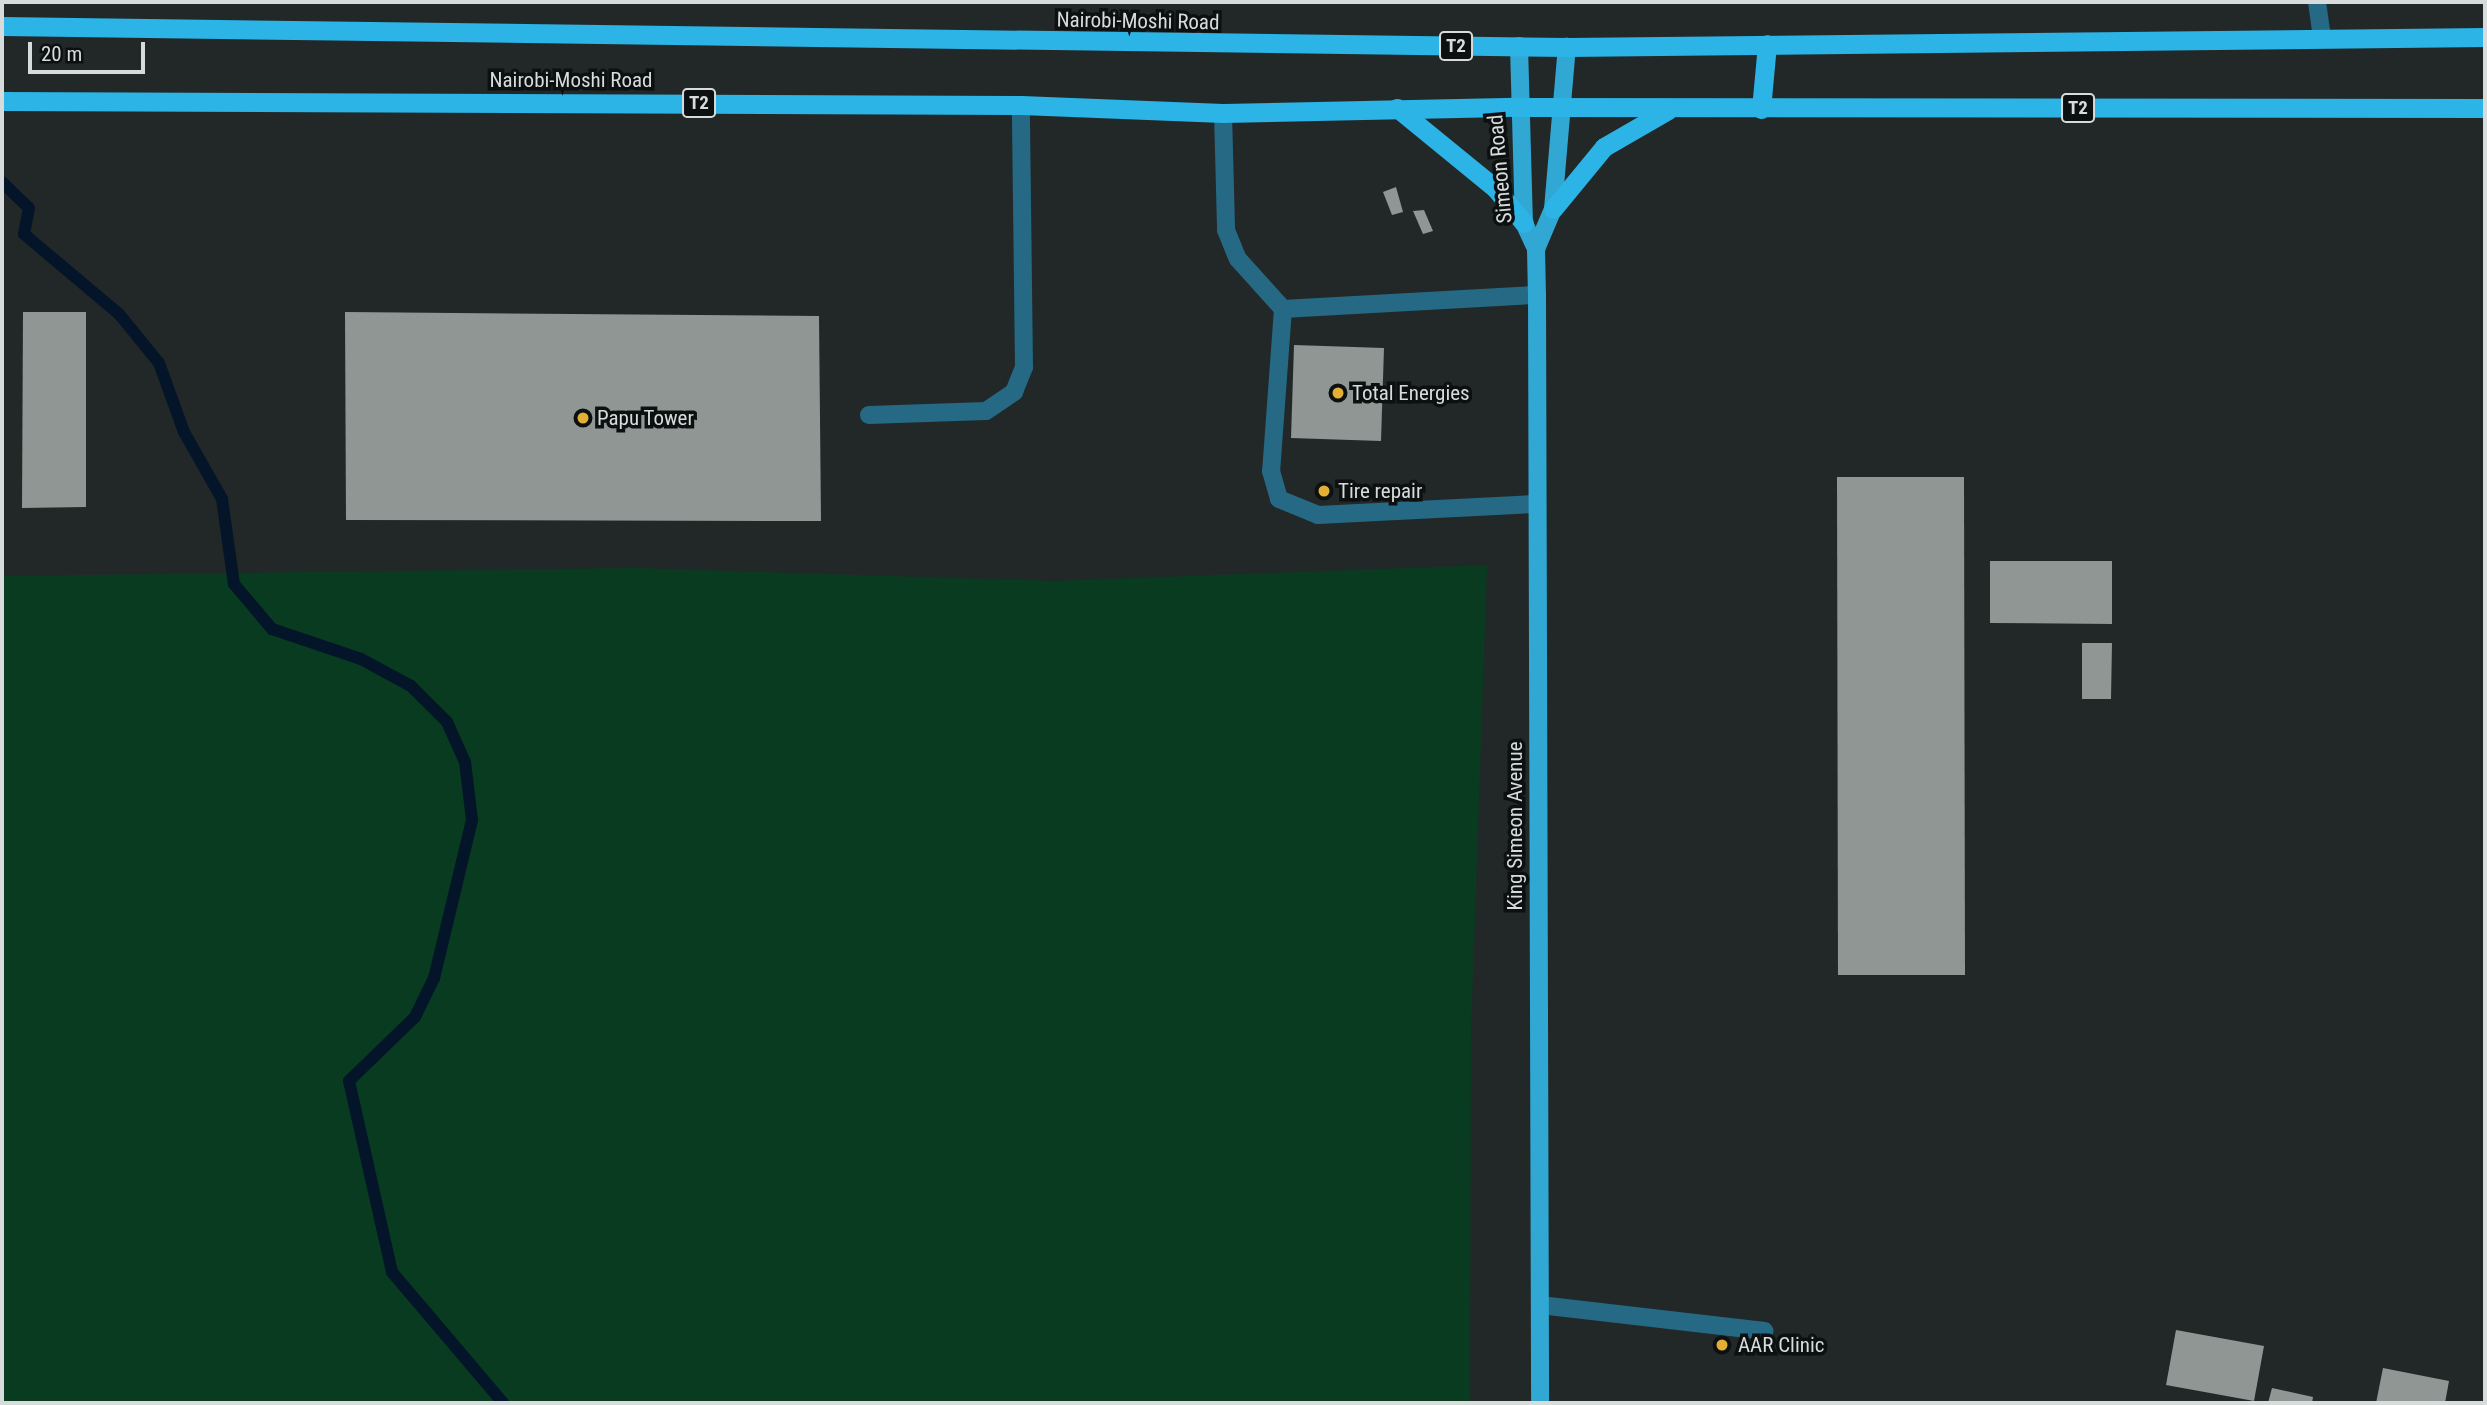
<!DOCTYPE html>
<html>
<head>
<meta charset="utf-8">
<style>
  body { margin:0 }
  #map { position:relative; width:2487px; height:1405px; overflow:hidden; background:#222828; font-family:"Roboto Condensed",sans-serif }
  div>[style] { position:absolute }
  .green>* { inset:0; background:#093b21 }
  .stream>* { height:12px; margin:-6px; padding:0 6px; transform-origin:6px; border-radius:6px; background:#041529 }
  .building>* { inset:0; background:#8f9694 }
  .service>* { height:18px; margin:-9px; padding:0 9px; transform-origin:9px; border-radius:9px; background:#256984 }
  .minor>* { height:18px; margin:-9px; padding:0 9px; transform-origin:9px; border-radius:9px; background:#256984 }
  .primary>* { height:18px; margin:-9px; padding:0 9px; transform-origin:9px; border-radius:9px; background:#31a8d4 }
  .trunk>* { height:19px; margin:-9.5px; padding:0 9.5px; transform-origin:9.5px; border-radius:9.5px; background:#2bb4e5 }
  .dots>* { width:19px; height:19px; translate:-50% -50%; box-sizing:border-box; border:4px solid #0d1010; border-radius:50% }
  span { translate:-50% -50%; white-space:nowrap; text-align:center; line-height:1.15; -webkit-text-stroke:7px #0d1010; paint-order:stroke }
  .shield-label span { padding:2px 5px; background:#0d1010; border:2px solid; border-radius:5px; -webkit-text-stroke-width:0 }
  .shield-label { font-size:19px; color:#d8dbdc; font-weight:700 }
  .street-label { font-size:21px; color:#d8dbdc }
  .poi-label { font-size:21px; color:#d8dbdc }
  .left { translate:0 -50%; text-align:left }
  .frame { position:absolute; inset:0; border:4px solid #d8dbdc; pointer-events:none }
  .scale { position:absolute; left:28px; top:42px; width:117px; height:32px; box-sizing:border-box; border:4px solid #d8dbdc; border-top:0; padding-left:9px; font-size:21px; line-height:24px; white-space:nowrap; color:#d8dbdc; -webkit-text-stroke:5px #0d1010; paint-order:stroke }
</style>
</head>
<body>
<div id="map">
  <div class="green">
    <div style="clip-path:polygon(1487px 565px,1471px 1034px,1470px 1403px,2px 1403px,2px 576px,636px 568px,1054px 581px)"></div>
  </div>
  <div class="stream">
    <div style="left:2px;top:182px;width:37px;rotate:44deg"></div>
    <div style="left:29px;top:208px;width:26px;rotate:101deg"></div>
    <div style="left:24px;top:234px;width:124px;rotate:40.1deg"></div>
    <div style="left:119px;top:314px;width:63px;rotate:50.8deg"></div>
    <div style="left:159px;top:363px;width:73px;rotate:70.1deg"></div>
    <div style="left:184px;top:432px;width:77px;rotate:60.4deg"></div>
    <div style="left:222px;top:499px;width:86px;rotate:82deg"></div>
    <div style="left:234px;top:584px;width:59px;rotate:49.8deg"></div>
    <div style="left:272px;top:629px;width:94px;rotate:18.6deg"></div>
    <div style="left:361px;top:659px;width:57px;rotate:28.4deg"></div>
    <div style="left:411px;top:686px;width:51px;rotate:45deg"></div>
    <div style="left:447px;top:722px;width:44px;rotate:65.8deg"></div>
    <div style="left:465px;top:762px;width:58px;rotate:83.1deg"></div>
    <div style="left:472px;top:820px;width:163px;rotate:103.5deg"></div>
    <div style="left:434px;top:978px;width:43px;rotate:116deg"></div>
    <div style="left:415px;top:1017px;width:92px;rotate:135.9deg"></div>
    <div style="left:349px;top:1081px;width:196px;rotate:77.3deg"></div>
    <div style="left:392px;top:1272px;width:172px;rotate:49.7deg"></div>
  </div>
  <div class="building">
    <div style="clip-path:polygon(1396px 187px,1403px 212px,1392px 215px,1383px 192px)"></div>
    <div style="clip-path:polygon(1424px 210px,1433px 231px,1423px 234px,1413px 211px)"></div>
    <div style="clip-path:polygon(23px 312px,86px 312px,86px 507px,22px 508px)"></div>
    <div style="clip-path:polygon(345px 312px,819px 316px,821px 521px,346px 520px)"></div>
    <div style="clip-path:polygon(1294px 345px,1384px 348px,1381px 441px,1291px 438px)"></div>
    <div style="clip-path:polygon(1837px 477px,1964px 477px,1965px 975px,1838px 975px)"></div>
    <div style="clip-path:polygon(1990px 561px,2112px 561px,2112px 624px,1990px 623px)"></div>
    <div style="clip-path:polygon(2082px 643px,2112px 643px,2111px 699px,2082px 699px)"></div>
    <div style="clip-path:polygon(2176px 1330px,2264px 1346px,2254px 1401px,2166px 1385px)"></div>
    <div style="clip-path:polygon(2383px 1368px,2449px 1381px,2445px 1403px,2376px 1403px)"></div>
    <div style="clip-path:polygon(2272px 1388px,2313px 1397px,2312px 1403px,2268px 1403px)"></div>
  </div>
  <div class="service">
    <div style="left:1223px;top:113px;width:117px;rotate:88.5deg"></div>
    <div style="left:1226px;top:230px;width:31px;rotate:68deg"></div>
    <div style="left:1238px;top:259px;width:67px;rotate:48deg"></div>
    <div style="left:1283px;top:309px;width:254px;rotate:-3.2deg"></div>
    <div style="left:1283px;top:309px;width:162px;rotate:94.2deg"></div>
    <div style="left:1271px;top:471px;width:29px;rotate:74deg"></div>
    <div style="left:1279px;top:499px;width:42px;rotate:22.3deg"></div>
    <div style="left:1318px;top:515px;width:218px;rotate:-2.9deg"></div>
    <div style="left:869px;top:415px;width:117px;rotate:-2deg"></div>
    <div style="left:986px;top:411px;width:34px;rotate:-34deg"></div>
    <div style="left:1014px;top:392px;width:27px;rotate:-68deg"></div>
    <div style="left:1024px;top:367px;width:262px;rotate:-90.7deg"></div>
    <div style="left:1540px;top:1305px;width:226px;rotate:6.6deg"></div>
  </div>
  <div class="minor">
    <div style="left:2317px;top:2px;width:36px;rotate:82deg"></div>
  </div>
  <div class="primary">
    <div style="left:1519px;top:46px;width:177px;rotate:88.4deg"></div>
    <div style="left:1524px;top:223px;width:29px;rotate:65deg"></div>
    <div style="left:1536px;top:249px;width:46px;rotate:88.8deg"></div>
    <div style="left:1537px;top:295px;width:1108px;rotate:89.84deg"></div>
    <div style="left:1536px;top:249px;width:43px;rotate:-67deg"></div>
    <div style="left:1553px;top:209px;width:163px;rotate:-85.1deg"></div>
  </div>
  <div class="trunk">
    <div style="left:2px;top:26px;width:1565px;rotate:0.77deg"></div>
    <div style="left:1567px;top:47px;width:918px;rotate:-0.62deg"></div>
    <div style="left:2px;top:101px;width:1019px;rotate:0.22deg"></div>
    <div style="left:1021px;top:105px;width:202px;rotate:2.3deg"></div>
    <div style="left:1223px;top:113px;width:294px;rotate:-1.2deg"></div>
    <div style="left:1517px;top:107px;width:968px;rotate:0.06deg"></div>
    <div style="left:1397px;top:108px;width:127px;rotate:39.2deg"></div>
    <div style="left:1495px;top:188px;width:45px;rotate:50.4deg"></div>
    <div style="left:1761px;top:109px;width:65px;rotate:-84.7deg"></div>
    <div style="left:1553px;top:209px;width:80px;rotate:-50.6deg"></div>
    <div style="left:1604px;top:147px;width:74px;rotate:-30deg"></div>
  </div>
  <div class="dots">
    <div style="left:1338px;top:393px;background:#e3ae35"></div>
    <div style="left:583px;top:418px;background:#e3ae35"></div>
    <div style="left:1324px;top:491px;background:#e3ae35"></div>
    <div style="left:1722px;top:1345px;background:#e3ae35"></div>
  </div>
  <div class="shield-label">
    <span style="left:1456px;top:46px">T2</span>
    <span style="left:699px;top:103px">T2</span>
    <span style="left:2078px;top:108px">T2</span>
  </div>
  <div class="street-label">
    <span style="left:1138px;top:21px;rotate:1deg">Nairobi-Moshi Road</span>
    <span style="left:571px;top:80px">Nairobi-Moshi Road</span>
    <span style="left:1500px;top:169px;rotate:-95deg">Simeon Road</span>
    <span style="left:1515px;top:826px;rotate:-90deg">King Simeon Avenue</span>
  </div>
  <div class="poi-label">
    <span class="left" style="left:1352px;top:393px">Total Energies</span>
    <span class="left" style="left:597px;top:418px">Papu Tower</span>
    <span class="left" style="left:1338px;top:491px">Tire repair</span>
    <span class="left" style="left:1738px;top:1345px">AAR Clinic</span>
  </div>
  <div class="frame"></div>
  <div class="scale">20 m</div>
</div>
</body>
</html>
